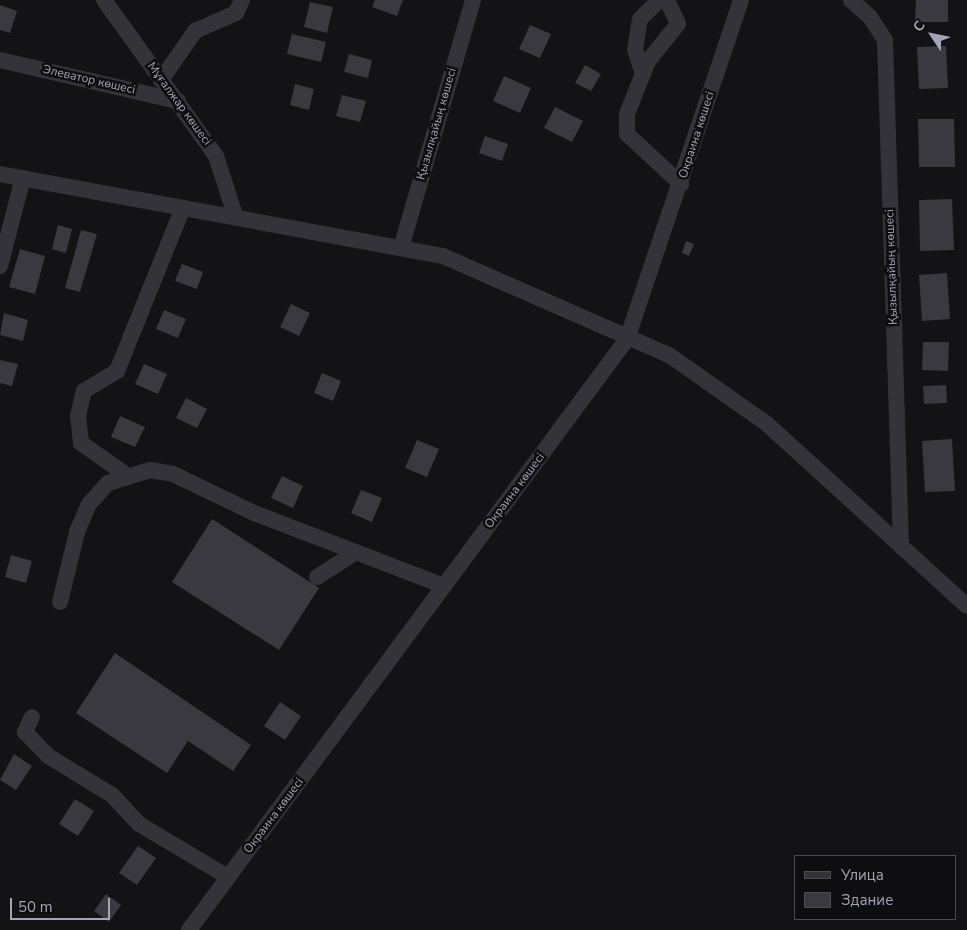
<!DOCTYPE html>
<html>
<head>
<meta charset="utf-8">
<style>
  body { margin:0 }
  #map { position:relative; width:967px; height:930px; overflow:hidden; background:#131214; font-family:"Nunito Sans",sans-serif }
  div>[style] { position:absolute }
  .building>* { inset:0; background:#3a393f }
  .minor>* { height:16px; margin:-8px; padding:0 8px; transform-origin:8px; border-radius:8px; background:#333339 }
  span { translate:-50% -50%; white-space:nowrap; text-align:center; line-height:1.15; -webkit-text-stroke:5px #0e0d0f; paint-order:stroke }
  .street-label { font-size:12px; color:#a3a5b6 }
  .legend { position:absolute; left:794px; top:855px; width:162px; height:65px; box-sizing:border-box; background:#0e0d0f; border:1px solid #4a4a52; margin:0; padding:6px 9px; list-style:none; font-size:15px; color:#a3a5b6 }
  .legend li { display:flex; align-items:center; gap:10px; height:25px }
  .legend b { width:25px; border:1px solid #4a4a52 }
  .north { position:absolute; left:907px; top:10px; width:50px; height:50px; -webkit-text-stroke:4px #0e0d0f; paint-order:stroke; rotate:304deg; font-size:14px; font-weight:700; line-height:20px; text-align:center; color:#a3a5b6 }
  .north::after { content:''; display:block; margin:auto; width:18px; height:22px; background:#a3a5b6; clip-path:polygon(50% 0,100% 100%,50% 72%,0 100%) }
  .scale { position:absolute; left:10px; top:898px; width:100px; height:22px; box-sizing:border-box; border:2px solid #a3a5b6; border-top:0; padding-left:6px; font-size:15px; line-height:18px; white-space:nowrap; color:#a3a5b6; -webkit-text-stroke:4px #0e0d0f; paint-order:stroke }
</style>
</head>
<body>
<div id="map">
  <div class="building">
    <div style="clip-path:polygon(375px 0,403px 0,397px 16px,372px 7px)"></div>
    <div style="clip-path:polygon(916px 0,948px 0,948px 22px,915px 22px)"></div>
    <div style="clip-path:polygon(310px 2px,333px 7px,327px 33px,304px 27px)"></div>
    <div style="clip-path:polygon(0 5px,17px 11px,10px 33px,0 30px)"></div>
    <div style="clip-path:polygon(530px 25px,551px 34px,540px 58px,519px 49px)"></div>
    <div style="clip-path:polygon(292px 34px,326px 42px,321px 62px,287px 54px)"></div>
    <div style="clip-path:polygon(946px 46px,948px 88px,919px 89px,917px 47px)"></div>
    <div style="clip-path:polygon(349px 54px,372px 60px,368px 78px,344px 72px)"></div>
    <div style="clip-path:polygon(585px 65px,601px 74px,591px 91px,575px 83px)"></div>
    <div style="clip-path:polygon(504px 76px,531px 88px,520px 113px,493px 101px)"></div>
    <div style="clip-path:polygon(295px 84px,314px 89px,309px 110px,290px 105px)"></div>
    <div style="clip-path:polygon(342px 95px,366px 101px,360px 122px,336px 116px)"></div>
    <div style="clip-path:polygon(555px 107px,583px 121px,572px 142px,544px 128px)"></div>
    <div style="clip-path:polygon(918px 119px,954px 119px,955px 167px,919px 167px)"></div>
    <div style="clip-path:polygon(485px 136px,508px 144px,502px 161px,479px 153px)"></div>
    <div style="clip-path:polygon(952px 199px,954px 250px,920px 251px,919px 200px)"></div>
    <div style="clip-path:polygon(58px 225px,72px 229px,66px 253px,52px 249px)"></div>
    <div style="clip-path:polygon(81px 230px,97px 234px,80px 292px,65px 288px)"></div>
    <div style="clip-path:polygon(686px 241px,694px 244px,689px 256px,682px 253px)"></div>
    <div style="clip-path:polygon(20px 249px,45px 256px,35px 294px,9px 287px)"></div>
    <div style="clip-path:polygon(182px 264px,203px 272px,197px 289px,175px 281px)"></div>
    <div style="clip-path:polygon(947px 273px,950px 319px,922px 321px,919px 275px)"></div>
    <div style="clip-path:polygon(291px 304px,310px 313px,299px 336px,280px 327px)"></div>
    <div style="clip-path:polygon(164px 310px,186px 319px,178px 338px,156px 329px)"></div>
    <div style="clip-path:polygon(4px 313px,28px 320px,23px 341px,0 335px)"></div>
    <div style="clip-path:polygon(923px 342px,949px 342px,948px 371px,922px 370px)"></div>
    <div style="clip-path:polygon(0 360px,18px 364px,12px 386px,0 383px)"></div>
    <div style="clip-path:polygon(144px 364px,167px 374px,158px 394px,135px 384px)"></div>
    <div style="clip-path:polygon(322px 373px,341px 381px,333px 401px,314px 393px)"></div>
    <div style="clip-path:polygon(946px 385px,947px 403px,924px 404px,923px 386px)"></div>
    <div style="clip-path:polygon(186px 398px,207px 409px,197px 428px,176px 418px)"></div>
    <div style="clip-path:polygon(120px 416px,145px 427px,135px 447px,111px 437px)"></div>
    <div style="clip-path:polygon(952px 439px,955px 491px,925px 492px,922px 441px)"></div>
    <div style="clip-path:polygon(417px 440px,439px 449px,427px 477px,405px 468px)"></div>
    <div style="clip-path:polygon(282px 476px,303px 486px,293px 508px,271px 498px)"></div>
    <div style="clip-path:polygon(361px 490px,382px 498px,372px 522px,351px 513px)"></div>
    <div style="clip-path:polygon(212px 519px,319px 588px,279px 650px,172px 582px)"></div>
    <div style="clip-path:polygon(11px 555px,32px 561px,26px 583px,5px 577px)"></div>
    <div style="clip-path:polygon(115px 653px,251px 745px,233px 771px,188px 741px,167px 773px,76px 713px)"></div>
    <div style="clip-path:polygon(280px 702px,301px 716px,285px 740px,264px 726px)"></div>
    <div style="clip-path:polygon(14px 754px,32px 766px,16px 790px,0 780px)"></div>
    <div style="clip-path:polygon(75px 799px,94px 811px,78px 836px,59px 824px)"></div>
    <div style="clip-path:polygon(138px 846px,156px 858px,137px 885px,119px 873px)"></div>
    <div style="clip-path:polygon(106px 894px,121px 905px,109px 922px,94px 911px)"></div>
  </div>
  <div class="minor">
    <div style="left:104px;top:0;width:192px;rotate:54.3deg"></div>
    <div style="left:216px;top:156px;width:65px;rotate:72.1deg"></div>
    <div style="left:667px;top:0;width:26px;rotate:65deg"></div>
    <div style="left:678px;top:24px;width:48px;rotate:129deg"></div>
    <div style="left:648px;top:61px;width:57px;rotate:111.6deg"></div>
    <div style="left:627px;top:114px;width:20px;rotate:90deg"></div>
    <div style="left:627px;top:134px;width:74px;rotate:42.8deg"></div>
    <div style="left:851px;top:0;width:25px;rotate:42deg"></div>
    <div style="left:870px;top:17px;width:27px;rotate:57deg"></div>
    <div style="left:885px;top:40px;width:507px;rotate:88.19deg"></div>
    <div style="left:0;top:60px;width:183px;rotate:13deg"></div>
    <div style="left:643px;top:74px;width:25px;rotate:-108deg"></div>
    <div style="left:635px;top:50px;width:31px;rotate:-81deg"></div>
    <div style="left:640px;top:19px;width:28px;rotate:-44deg"></div>
    <div style="left:161px;top:80px;width:60px;rotate:-55.2deg"></div>
    <div style="left:195px;top:31px;width:45px;rotate:-23.7deg"></div>
    <div style="left:236px;top:13px;width:14px;rotate:-65deg"></div>
    <div style="left:0;top:174px;width:451px;rotate:10.5deg"></div>
    <div style="left:443px;top:256px;width:247px;rotate:23.7deg"></div>
    <div style="left:669px;top:355px;width:120px;rotate:35.1deg"></div>
    <div style="left:767px;top:424px;width:270px;rotate:42.3deg"></div>
    <div style="left:401px;top:248px;width:258px;rotate:-73.8deg"></div>
    <div style="left:0;top:266px;width:91px;rotate:-75.4deg"></div>
    <div style="left:125px;top:474px;width:54px;rotate:-144.8deg"></div>
    <div style="left:81px;top:443px;width:27px;rotate:-96deg"></div>
    <div style="left:78px;top:416px;width:26px;rotate:-77deg"></div>
    <div style="left:84px;top:391px;width:39px;rotate:-31deg"></div>
    <div style="left:117px;top:371px;width:176px;rotate:-68deg"></div>
    <div style="left:317px;top:577px;width:46px;rotate:-32.7deg"></div>
    <div style="left:60px;top:602px;width:72px;rotate:-76.3deg"></div>
    <div style="left:77px;top:532px;width:30px;rotate:-67deg"></div>
    <div style="left:89px;top:504px;width:28px;rotate:-48deg"></div>
    <div style="left:108px;top:483px;width:44px;rotate:-17.2deg"></div>
    <div style="left:150px;top:470px;width:23px;rotate:10deg"></div>
    <div style="left:173px;top:474px;width:90px;rotate:25.7deg"></div>
    <div style="left:254px;top:513px;width:204px;rotate:21deg"></div>
    <div style="left:32px;top:717px;width:17px;rotate:115deg"></div>
    <div style="left:25px;top:732px;width:33px;rotate:46deg"></div>
    <div style="left:48px;top:756px;width:75px;rotate:31.4deg"></div>
    <div style="left:112px;top:795px;width:40px;rotate:47deg"></div>
    <div style="left:139px;top:824px;width:104px;rotate:30.8deg"></div>
    <div style="left:189px;top:930px;width:736px;rotate:-53.46deg"></div>
    <div style="left:627px;top:339px;width:358px;rotate:-71.4deg"></div>
  </div>
  <div class="street-label">
    <span style="left:89px;top:80px;rotate:13deg">Элеватор көшесі</span>
    <span style="left:179px;top:104px;rotate:54deg">Мұғалжар көшесі</span>
    <span style="left:437px;top:124px;rotate:-74deg">Қызылқайың көшесі</span>
    <span style="left:697px;top:135px;rotate:-72deg">Окраина көшесі</span>
    <span style="left:892px;top:267px;rotate:-92deg">Қызылқайың көшесі</span>
    <span style="left:515px;top:491px;rotate:-53deg">Окраина көшесі</span>
    <span style="left:274px;top:816px;rotate:-53deg">Окраина көшесі</span>
  </div>
  <ul class="legend">
  <li><b style="height:6px;background:#333339"></b>Улица</li>
  <li><b style="height:14px;background:#3a393f"></b>Здание</li>
  </ul>
  <div class="north">С</div>
  <div class="scale">50 m</div>
</div>
</body>
</html>
